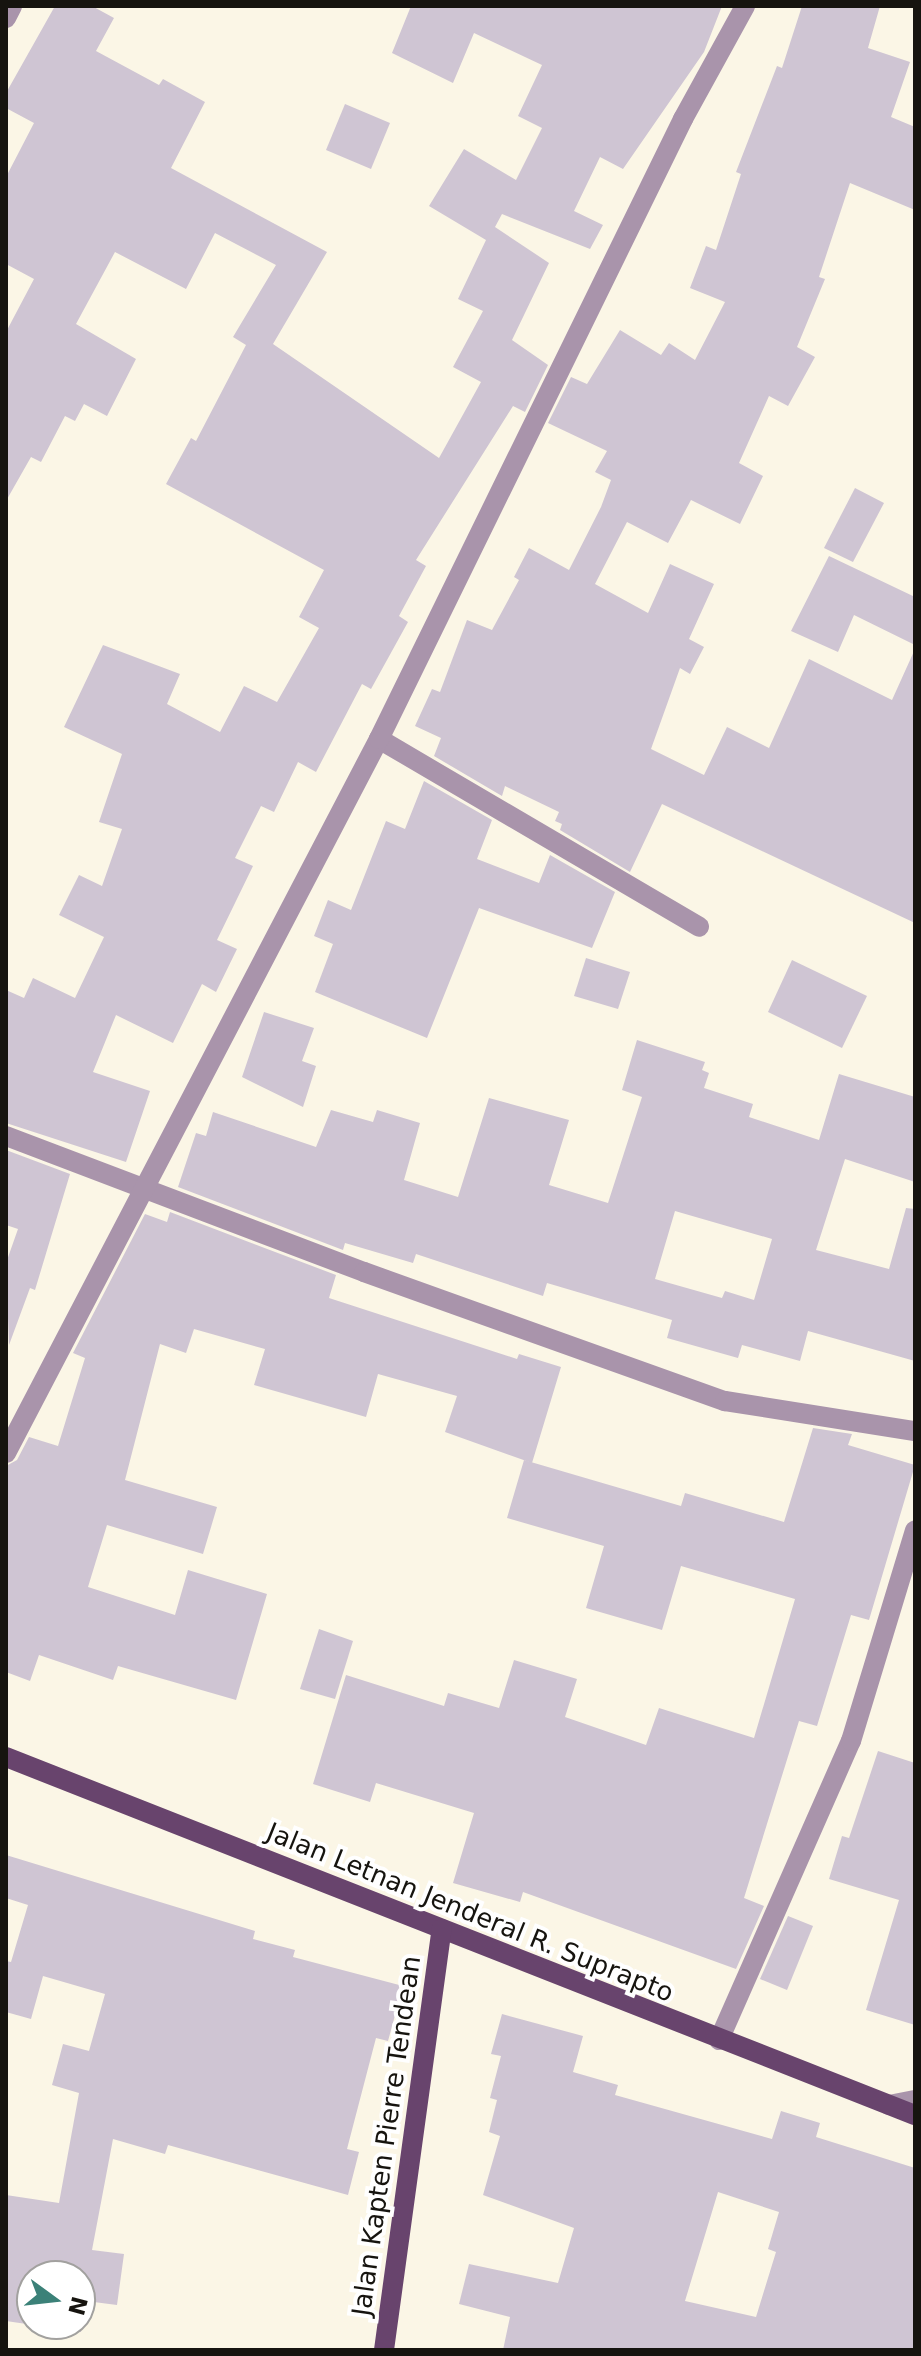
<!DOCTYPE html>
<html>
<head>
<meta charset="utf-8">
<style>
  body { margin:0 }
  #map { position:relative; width:921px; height:2356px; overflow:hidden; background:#fbf6e6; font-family:"DejaVu Sans",sans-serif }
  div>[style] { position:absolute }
  .building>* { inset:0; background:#cfc5d3 }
  .minor>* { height:20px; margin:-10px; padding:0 10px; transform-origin:10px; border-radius:10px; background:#a994ab }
  .major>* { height:20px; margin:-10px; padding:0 10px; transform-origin:10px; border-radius:10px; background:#68446d }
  span { translate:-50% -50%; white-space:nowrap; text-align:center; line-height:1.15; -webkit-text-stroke:8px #fff; paint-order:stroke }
  .street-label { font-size:26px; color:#16140f }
  .frame { position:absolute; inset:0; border:8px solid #16140f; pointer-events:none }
  .north { position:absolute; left:16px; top:2260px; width:80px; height:80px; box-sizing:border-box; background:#fff; border:2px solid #a2a19f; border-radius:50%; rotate:105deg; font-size:22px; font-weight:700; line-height:32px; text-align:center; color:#16140f }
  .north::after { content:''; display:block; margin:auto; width:28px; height:36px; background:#3b8178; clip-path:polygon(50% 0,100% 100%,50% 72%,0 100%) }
</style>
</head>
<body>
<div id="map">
  <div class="building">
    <div style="clip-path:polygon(55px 6px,92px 6px,114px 18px,96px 51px,159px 85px,163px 79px,205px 102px,171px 168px,327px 252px,273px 344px,439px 458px,481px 382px,453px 367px,483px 311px,458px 299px,486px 240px,429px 206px,464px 149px,516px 180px,542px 128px,518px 116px,542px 65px,474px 33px,453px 83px,392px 53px,411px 6px,722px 6px,704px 52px,623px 169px,600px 157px,574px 211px,603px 225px,590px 249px,502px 214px,495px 227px,549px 263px,512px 340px,548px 365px,525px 412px,513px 406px,416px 560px,426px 566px,399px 616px,408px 622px,371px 689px,362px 684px,316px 772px,298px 762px,274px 812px,261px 806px,235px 858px,253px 866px,217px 940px,237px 949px,216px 992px,202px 984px,173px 1043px,116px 1015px,93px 1072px,150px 1091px,126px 1162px,6px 1123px,6px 990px,24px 998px,33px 978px,75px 998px,104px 937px,59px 915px,79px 875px,102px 886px,122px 829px,99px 822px,122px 754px,64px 727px,103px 645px,180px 674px,167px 704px,220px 732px,244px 686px,277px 702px,319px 628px,299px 617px,324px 570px,166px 484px,191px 438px,196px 441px,246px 345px,233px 337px,276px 265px,215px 233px,186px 289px,115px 252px,76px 324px,136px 359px,107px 416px,84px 404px,75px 421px,65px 416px,41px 462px,31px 457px,6px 501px,6px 332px,34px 279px,6px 264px,6px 177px,34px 123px,6px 108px,6px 93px)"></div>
    <div style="clip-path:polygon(802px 6px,880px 6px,868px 48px,910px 62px,891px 117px,915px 127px,915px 210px,850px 183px,819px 277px,825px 279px,797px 347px,815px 357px,788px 406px,769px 396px,739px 463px,763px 476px,740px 524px,691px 500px,668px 543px,627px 522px,595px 584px,648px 613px,670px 564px,714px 584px,689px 639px,704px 647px,690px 674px,680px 668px,651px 749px,704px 775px,727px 727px,769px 748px,809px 659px,892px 700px,915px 649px,915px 923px,662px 804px,630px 872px,560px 830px,562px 824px,555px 821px,559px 812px,505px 786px,502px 796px,434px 756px,441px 738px,415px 726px,432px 689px,440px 692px,467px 620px,492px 630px,519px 580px,514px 577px,529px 548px,569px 570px,601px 507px,611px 480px,595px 472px,607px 451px,548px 423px,571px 377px,587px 384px,620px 330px,661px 355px,669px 343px,695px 360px,725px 302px,690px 288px,706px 246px,716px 250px,741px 174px,736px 172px,777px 66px,782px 68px)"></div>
    <div style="clip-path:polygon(345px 104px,390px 123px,371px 169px,326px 150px)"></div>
    <div style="clip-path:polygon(855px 488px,884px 503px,853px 562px,824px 548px)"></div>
    <div style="clip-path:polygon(829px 556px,915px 597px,915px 645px,854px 615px,838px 652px,791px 631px)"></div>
    <div style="clip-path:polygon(424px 781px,492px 820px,477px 859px,539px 883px,550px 855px,615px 892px,592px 948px,479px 908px,427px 1038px,315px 992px,333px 944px,314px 936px,328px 900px,351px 910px,386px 821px,405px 829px)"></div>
    <div style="clip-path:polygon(586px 958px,630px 972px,618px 1009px,574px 996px)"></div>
    <div style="clip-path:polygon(792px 960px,867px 996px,842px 1048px,768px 1012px)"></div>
    <div style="clip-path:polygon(264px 1012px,314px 1028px,302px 1061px,316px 1066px,303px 1107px,242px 1077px)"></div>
    <div style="clip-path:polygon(evenodd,637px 1040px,705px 1062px,702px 1070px,709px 1073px,704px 1088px,753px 1104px,749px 1117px,819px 1140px,839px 1074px,915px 1097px,915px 1182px,845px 1159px,816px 1250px,889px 1269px,906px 1208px,915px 1209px,915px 1361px,808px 1331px,800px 1361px,742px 1345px,738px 1358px,667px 1338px,672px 1320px,547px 1283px,543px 1296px,416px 1254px,413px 1263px,345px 1243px,343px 1250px,178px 1187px,196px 1133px,206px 1136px,213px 1112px,316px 1147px,331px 1110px,373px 1122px,377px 1110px,420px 1123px,404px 1180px,458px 1197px,489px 1098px,569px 1120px,549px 1185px,608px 1203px,642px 1097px,622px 1090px,637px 1040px,675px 1211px,772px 1239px,754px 1300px,725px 1291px,722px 1298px,655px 1279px,675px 1211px)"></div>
    <div style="clip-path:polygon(6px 1150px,70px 1174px,35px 1290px,30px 1288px,9px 1345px,6px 1263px,18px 1229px,6px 1225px)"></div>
    <div style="clip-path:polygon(170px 1212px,336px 1275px,329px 1298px,517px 1359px,519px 1354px,561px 1367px,532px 1463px,445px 1432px,457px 1396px,378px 1374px,366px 1417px,254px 1385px,265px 1349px,194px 1329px,186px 1353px,160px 1344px,125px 1480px,217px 1507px,203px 1554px,107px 1525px,88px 1587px,175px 1615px,188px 1570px,267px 1594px,236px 1700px,118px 1666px,113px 1680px,39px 1655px,30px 1681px,6px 1672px,6px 1466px,17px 1460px,29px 1437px,58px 1446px,85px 1358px,73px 1353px,145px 1214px,167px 1222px)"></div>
    <div style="clip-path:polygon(813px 1428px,852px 1434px,848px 1445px,915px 1465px,869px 1620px,851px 1615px,817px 1726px,799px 1721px,744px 1898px,764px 1906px,736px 1969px,523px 1892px,520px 1902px,453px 1883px,474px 1813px,376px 1783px,370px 1802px,313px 1784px,346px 1675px,444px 1706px,448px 1693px,499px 1708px,514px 1660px,577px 1679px,565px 1717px,646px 1745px,659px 1708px,754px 1738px,795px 1599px,681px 1566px,662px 1630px,586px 1608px,604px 1546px,507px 1518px,524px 1460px,681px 1506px,685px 1493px,784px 1522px)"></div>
    <div style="clip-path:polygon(319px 1629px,353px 1641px,335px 1699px,300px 1689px)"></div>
    <div style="clip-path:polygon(878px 1751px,915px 1763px,915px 2025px,866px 2010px,899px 1900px,829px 1879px,842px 1836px,849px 1838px)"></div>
    <div style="clip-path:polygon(evenodd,6px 1855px,255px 1931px,253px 1939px,295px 1950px,293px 1957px,403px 1986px,388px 2041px,376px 2038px,347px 2149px,359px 2152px,348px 2195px,168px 2145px,165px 2154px,113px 2139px,92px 2250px,124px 2254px,117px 2305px,86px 2301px,81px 2332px,6px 2321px,6px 2195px,59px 2203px,79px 2093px,52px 2085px,63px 2044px,89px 2051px,105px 1994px,43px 1976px,31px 2019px,6px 2012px,6px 1961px,11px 1962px,28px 1905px,6px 1898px,6px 1855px,32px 2276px,80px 2276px,80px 2324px,32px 2324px,32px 2276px)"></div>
    <div style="clip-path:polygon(788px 1916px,813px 1926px,787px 1990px,760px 1979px)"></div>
    <div style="clip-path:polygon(evenodd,502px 2014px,583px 2036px,573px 2072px,618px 2085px,615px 2095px,772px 2139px,781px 2111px,820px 2123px,816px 2137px,915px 2168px,915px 2350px,503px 2350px,510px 2317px,459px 2304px,469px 2264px,558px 2283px,574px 2228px,483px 2195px,500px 2136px,489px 2132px,497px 2100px,490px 2098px,501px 2056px,491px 2054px,502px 2014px,718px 2192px,779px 2212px,768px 2249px,776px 2252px,756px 2317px,685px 2301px,718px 2192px)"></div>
  </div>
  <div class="minor">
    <div style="left:6px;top:18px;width:13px;rotate:-63deg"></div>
    <div style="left:379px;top:739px;width:371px;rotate:30.4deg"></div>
    <div style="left:6px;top:1136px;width:383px;rotate:20.8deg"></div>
    <div style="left:364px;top:1272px;width:383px;rotate:19.7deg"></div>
    <div style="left:725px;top:1401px;width:192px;rotate:9deg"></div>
    <div style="left:6px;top:1453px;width:806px;rotate:-62.42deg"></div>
    <div style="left:379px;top:739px;width:691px;rotate:-63.88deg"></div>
    <div style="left:683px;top:119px;width:129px;rotate:-61.2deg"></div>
    <div style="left:719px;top:2040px;width:327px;rotate:-66.2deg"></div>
    <div style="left:851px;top:1741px;width:220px;rotate:-73.1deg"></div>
    <div style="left:889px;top:2105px;width:26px;rotate:-11deg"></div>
  </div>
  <div class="major">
    <div style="left:6px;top:1757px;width:977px;rotate:21.5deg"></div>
    <div style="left:384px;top:2350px;width:425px;rotate:-82.2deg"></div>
  </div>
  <div class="street-label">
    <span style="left:470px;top:1913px;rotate:22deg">Jalan Letnan Jenderal R. Suprapto</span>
    <span style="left:387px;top:2136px;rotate:-82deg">Jalan Kapten Pierre Tendean</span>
  </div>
  <div class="frame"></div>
  <div class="north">N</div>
</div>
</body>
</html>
